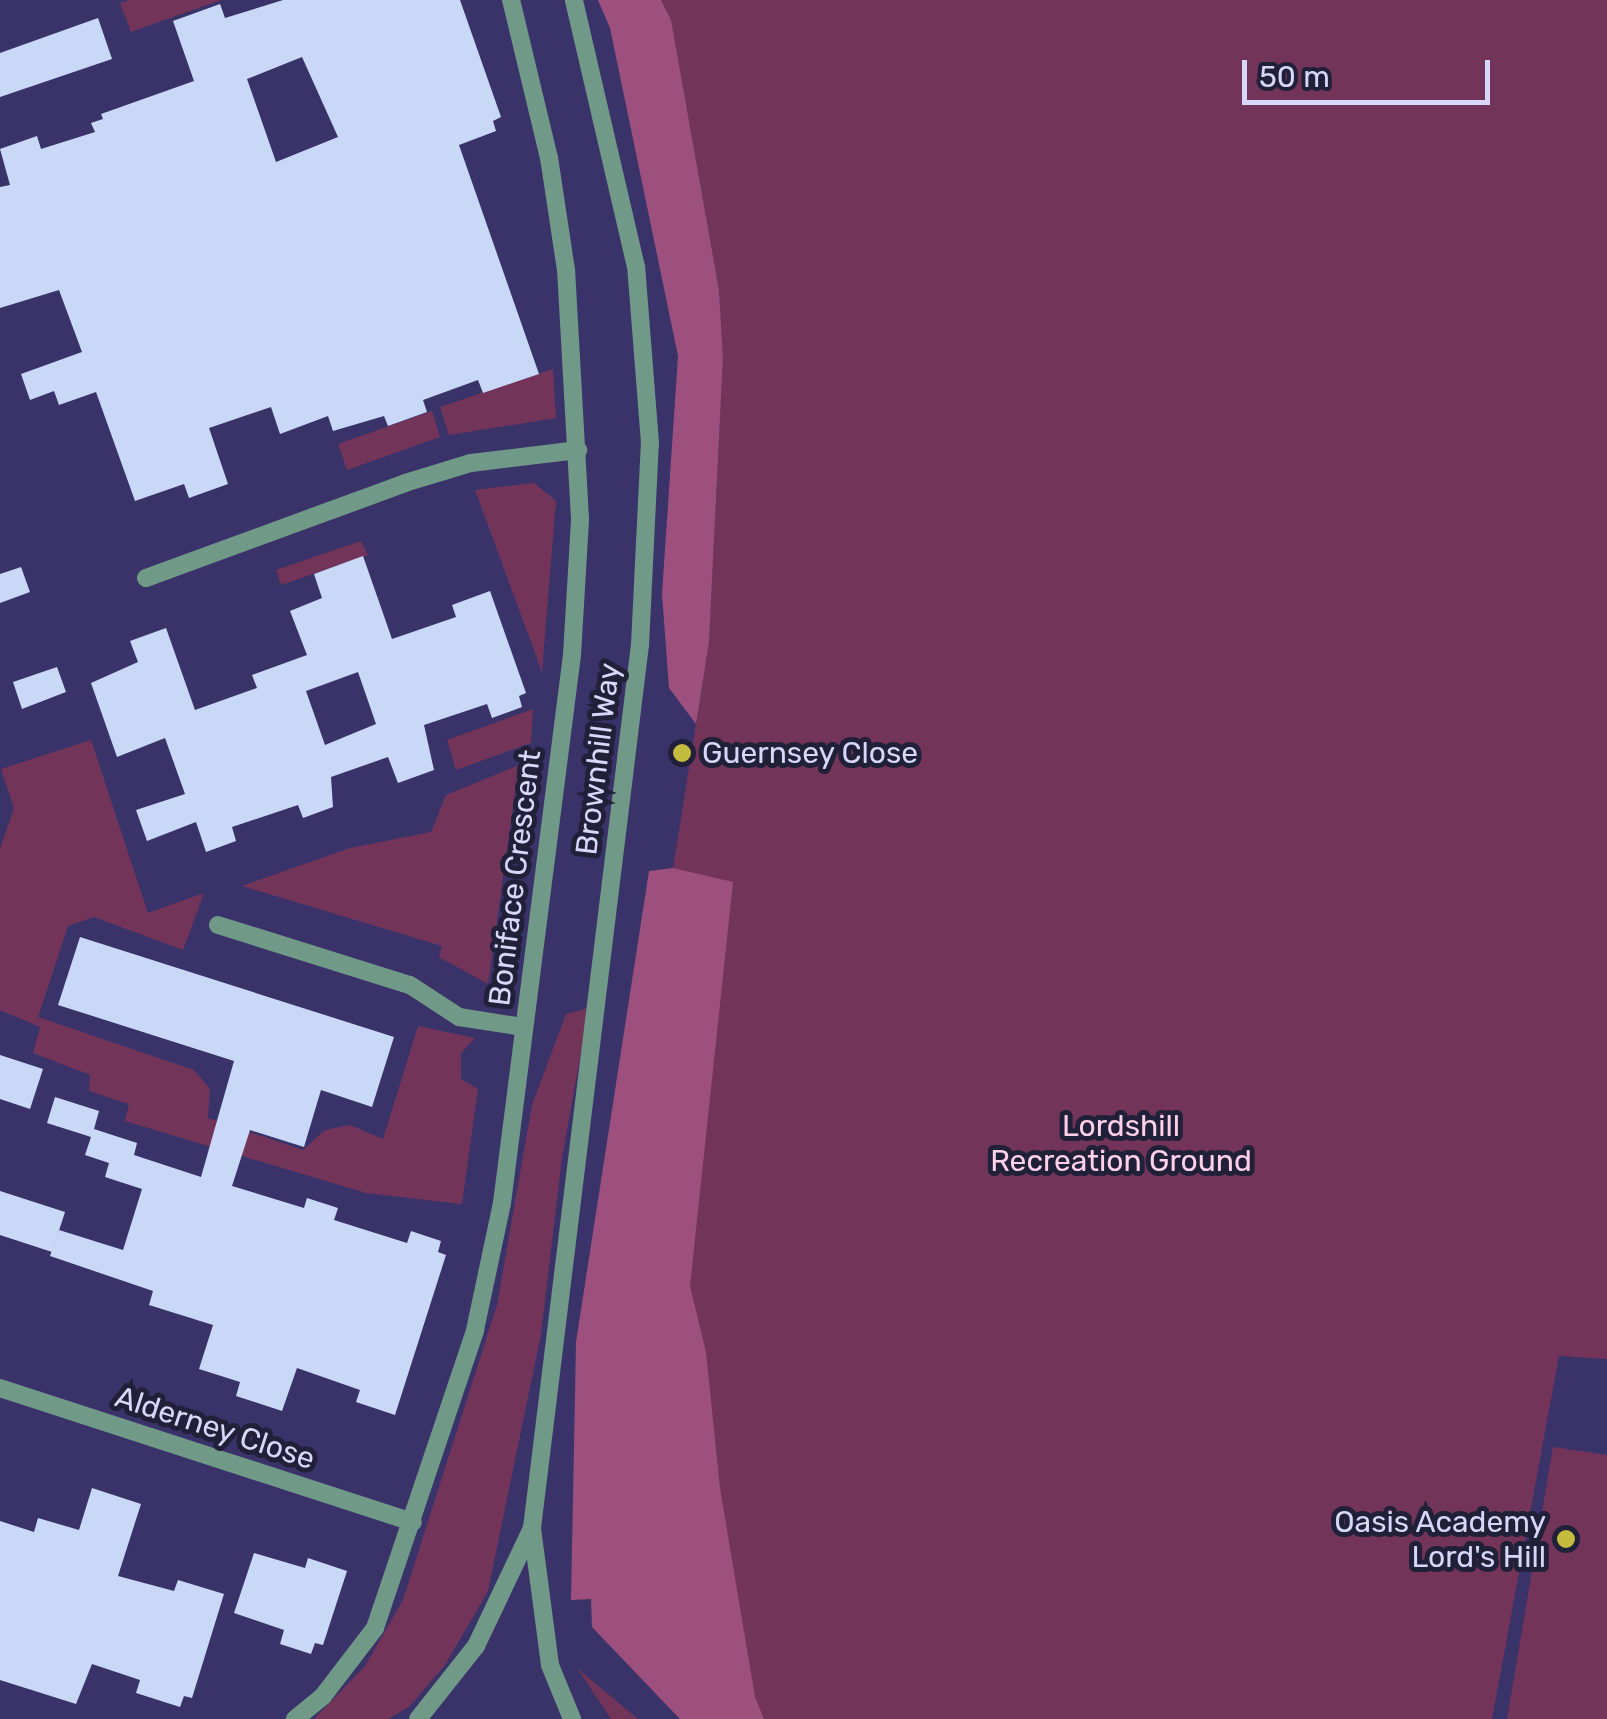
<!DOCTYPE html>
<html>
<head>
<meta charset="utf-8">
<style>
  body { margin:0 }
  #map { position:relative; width:1607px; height:1719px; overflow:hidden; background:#39336a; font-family:Rubik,sans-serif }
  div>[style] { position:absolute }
  .green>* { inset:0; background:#723559 }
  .forest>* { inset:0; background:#9d507d }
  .building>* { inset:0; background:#cad8f8 }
  .minor>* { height:18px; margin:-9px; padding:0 9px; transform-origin:9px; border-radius:9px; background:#709987 }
  .dots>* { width:28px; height:28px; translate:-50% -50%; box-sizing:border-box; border:5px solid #212039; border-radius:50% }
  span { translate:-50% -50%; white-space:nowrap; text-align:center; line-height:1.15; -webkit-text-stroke:10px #212039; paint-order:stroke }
  .poi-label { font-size:30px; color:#d7d7f9 }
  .left { translate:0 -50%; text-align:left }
  .right { translate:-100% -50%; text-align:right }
  .street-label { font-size:30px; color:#d7d7f9 }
  .park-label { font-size:30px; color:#fed1e8 }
  .scale { position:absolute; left:1242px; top:60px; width:248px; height:45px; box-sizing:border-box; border:5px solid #d7d7f9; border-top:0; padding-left:12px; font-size:30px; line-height:35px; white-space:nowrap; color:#d7d7f9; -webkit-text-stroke:8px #212039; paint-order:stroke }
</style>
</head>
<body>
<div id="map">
  <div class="green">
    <div style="clip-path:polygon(130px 0,221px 0,131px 32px,120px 3px)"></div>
    <div style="clip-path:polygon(661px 0,1607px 0,1607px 1359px,1559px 1356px,1492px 1719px,680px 1719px,592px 1627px,592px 1377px,709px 642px,723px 357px,719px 290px,671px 21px)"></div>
    <div style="clip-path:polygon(553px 369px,556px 418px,449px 435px,440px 407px)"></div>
    <div style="clip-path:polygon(432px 411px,440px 437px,347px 470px,338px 444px)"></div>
    <div style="clip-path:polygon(534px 483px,556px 501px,542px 672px,475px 490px)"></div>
    <div style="clip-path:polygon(361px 541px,368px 555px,281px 585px,276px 570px)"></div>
    <div style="clip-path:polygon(533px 709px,531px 743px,456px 770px,447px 740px)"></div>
    <div style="clip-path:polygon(91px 740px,148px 913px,204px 893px,183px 950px,94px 917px,68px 926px,38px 1017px,194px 1070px,210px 1089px,208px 1118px,303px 1150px,325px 1130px,350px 1125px,383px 1139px,418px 1026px,475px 1038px,461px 1053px,461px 1079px,478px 1089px,462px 1204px,366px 1193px,125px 1121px,129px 1104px,89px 1091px,90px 1075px,33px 1053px,40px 1027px,0 1010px,0 849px,14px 808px,1px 769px)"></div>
    <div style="clip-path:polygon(519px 765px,488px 984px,439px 957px,442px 946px,242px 886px,350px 848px,431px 832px,446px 795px)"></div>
    <div style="clip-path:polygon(589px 1008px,562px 1158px,541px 1334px,488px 1591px,445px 1665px,409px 1707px,388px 1719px,314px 1719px,365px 1666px,403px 1600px,497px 1305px,532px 1105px,566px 1014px)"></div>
    <div style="clip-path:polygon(1553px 1447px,1607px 1455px,1607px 1719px,1507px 1719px)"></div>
    <div style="clip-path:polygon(577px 1668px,638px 1719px,611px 1719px)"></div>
  </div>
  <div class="forest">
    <div style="clip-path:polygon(598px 0,661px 0,671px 20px,719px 290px,723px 357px,709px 642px,696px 724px,669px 688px,662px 594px,678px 356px,610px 28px)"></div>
    <div style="clip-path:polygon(673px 868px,733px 882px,690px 1286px,706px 1352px,720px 1488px,755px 1697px,764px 1719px,680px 1719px,592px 1627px,591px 1599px,571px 1600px,576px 1342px,649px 871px)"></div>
  </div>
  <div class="building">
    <div style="clip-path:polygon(evenodd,283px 0,460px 0,501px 117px,493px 121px,496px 131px,459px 145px,539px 374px,483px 393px,478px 380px,423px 400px,427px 412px,388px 426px,384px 416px,333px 431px,328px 416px,280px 434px,271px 407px,209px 428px,228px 484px,189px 498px,184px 484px,135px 501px,96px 392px,59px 405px,54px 391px,30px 400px,21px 374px,82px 352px,59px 290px,0 308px,0 187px,10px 185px,0 149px,37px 136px,41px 149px,95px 132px,91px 123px,103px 119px,101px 114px,194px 81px,173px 21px,220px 4px,225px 18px,283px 0,302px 57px,338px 137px,276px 162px,247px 79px,302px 57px)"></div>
    <div style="clip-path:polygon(98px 18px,112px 59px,0 97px,0 53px)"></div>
    <div style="clip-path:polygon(evenodd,363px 556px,392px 639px,456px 617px,452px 605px,490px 591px,526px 693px,519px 696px,522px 707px,492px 718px,487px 704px,424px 725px,434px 770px,398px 783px,388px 757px,331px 777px,333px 807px,303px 818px,298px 805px,232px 827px,236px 841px,206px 852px,196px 822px,147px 841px,136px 810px,185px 794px,165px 738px,117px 757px,91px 683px,138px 662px,130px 641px,166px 628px,195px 710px,257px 688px,252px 675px,307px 655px,290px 611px,322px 598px,314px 574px,363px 556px,358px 672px,376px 724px,325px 745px,306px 691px,358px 672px)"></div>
    <div style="clip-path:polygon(21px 567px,30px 592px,0 603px,0 574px)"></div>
    <div style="clip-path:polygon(57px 667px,66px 692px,22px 709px,13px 682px)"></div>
    <div style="clip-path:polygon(80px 937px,394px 1037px,372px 1107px,321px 1090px,304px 1147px,250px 1130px,232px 1186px,304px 1208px,307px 1198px,338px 1208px,334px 1220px,407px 1243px,411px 1231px,441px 1241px,438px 1252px,446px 1255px,395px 1415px,356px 1402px,360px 1390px,297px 1368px,282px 1411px,236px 1396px,240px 1382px,199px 1369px,213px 1325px,149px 1305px,153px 1291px,50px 1256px,59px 1230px,123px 1250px,142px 1189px,105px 1177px,109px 1163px,85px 1155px,91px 1137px,47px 1123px,55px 1097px,99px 1111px,94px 1129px,137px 1143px,134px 1155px,201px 1177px,234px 1061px,58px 1005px)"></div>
    <div style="clip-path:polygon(0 1055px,43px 1069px,30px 1109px,0 1099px)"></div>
    <div style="clip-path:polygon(0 1191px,65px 1212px,52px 1252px,0 1235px)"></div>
    <div style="clip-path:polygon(92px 1488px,141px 1504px,118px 1576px,174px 1591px,178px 1580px,224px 1594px,192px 1698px,184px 1696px,180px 1707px,136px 1693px,140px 1680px,92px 1664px,76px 1704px,0 1680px,0 1521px,34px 1532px,38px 1518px,79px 1530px)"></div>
    <div style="clip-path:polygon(254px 1553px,305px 1568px,308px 1558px,347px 1571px,323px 1645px,315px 1643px,311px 1654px,280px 1644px,284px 1630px,234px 1613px)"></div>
  </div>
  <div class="minor">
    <div style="left:146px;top:578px;width:276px;rotate:-20.1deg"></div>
    <div style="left:405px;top:483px;width:69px;rotate:-16.9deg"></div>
    <div style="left:471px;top:463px;width:108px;rotate:-6.9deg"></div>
    <div style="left:218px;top:925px;width:201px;rotate:17.4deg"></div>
    <div style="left:410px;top:985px;width:59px;rotate:33.1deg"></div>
    <div style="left:459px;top:1017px;width:65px;rotate:8.9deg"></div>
    <div style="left:0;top:1388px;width:434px;rotate:18deg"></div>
    <div style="left:295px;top:1719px;width:36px;rotate:-39deg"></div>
    <div style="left:323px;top:1696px;width:86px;rotate:-52.6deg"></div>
    <div style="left:375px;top:1628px;width:314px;rotate:-71.4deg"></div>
    <div style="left:475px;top:1330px;width:130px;rotate:-78deg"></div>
    <div style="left:502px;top:1203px;width:552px;rotate:-82.72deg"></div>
    <div style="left:572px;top:655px;width:136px;rotate:-86.6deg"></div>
    <div style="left:580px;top:519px;width:249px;rotate:-93.2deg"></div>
    <div style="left:566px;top:270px;width:113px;rotate:-98.6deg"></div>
    <div style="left:549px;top:158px;width:163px;rotate:-103.5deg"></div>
    <div style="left:418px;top:1719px;width:93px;rotate:-51.5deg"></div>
    <div style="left:476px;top:1646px;width:131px;rotate:-64.6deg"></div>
    <div style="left:572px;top:1719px;width:58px;rotate:-112.2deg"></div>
    <div style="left:550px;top:1665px;width:138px;rotate:-97.5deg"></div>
    <div style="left:532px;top:1528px;width:890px;rotate:-83.03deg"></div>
    <div style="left:640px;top:645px;width:202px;rotate:-87.2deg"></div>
    <div style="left:650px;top:443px;width:177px;rotate:-94.5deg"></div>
    <div style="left:636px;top:267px;width:274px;rotate:-103.1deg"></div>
  </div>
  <div class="dots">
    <div style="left:682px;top:753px;background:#c4bc3e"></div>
    <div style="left:1566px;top:1539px;background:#c4bc3e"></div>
  </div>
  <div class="poi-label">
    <span class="left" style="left:702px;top:753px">Guernsey Close</span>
    <span class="right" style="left:1546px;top:1539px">Oasis Academy<br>Lord's Hill</span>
  </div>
  <div class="street-label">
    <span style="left:598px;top:759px;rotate:-83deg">Brownhill Way</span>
    <span style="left:515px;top:878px;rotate:-83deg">Boniface Crescent</span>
    <span style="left:215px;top:1428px;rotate:18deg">Alderney Close</span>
  </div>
  <div class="park-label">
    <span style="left:1121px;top:1143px">Lordshill<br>Recreation Ground</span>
  </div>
  <div class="scale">50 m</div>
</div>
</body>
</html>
